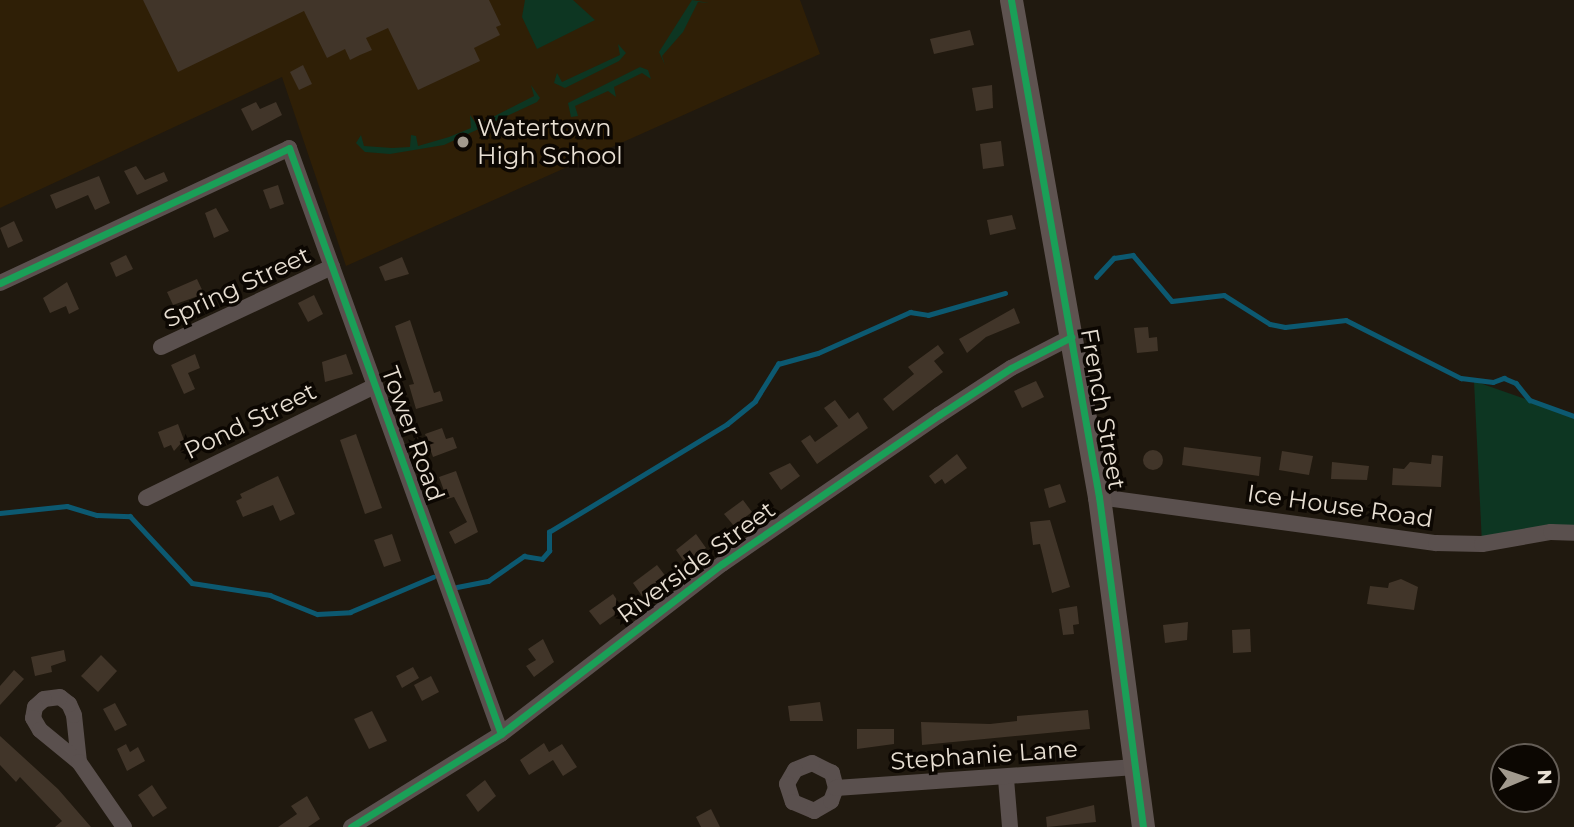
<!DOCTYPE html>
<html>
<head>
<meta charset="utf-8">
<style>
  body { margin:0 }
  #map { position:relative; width:1574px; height:827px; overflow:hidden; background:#20190f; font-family:Montserrat,sans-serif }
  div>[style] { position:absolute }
  .built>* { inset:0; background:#2f1f06 }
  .green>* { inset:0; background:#0d3622 }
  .stream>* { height:4.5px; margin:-2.25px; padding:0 2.25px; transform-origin:2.25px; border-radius:2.25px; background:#0c5971 }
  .building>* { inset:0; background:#413529 }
  .round { border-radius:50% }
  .street>* { height:16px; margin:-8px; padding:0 8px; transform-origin:8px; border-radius:8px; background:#5a504e }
  .secondary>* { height:23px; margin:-11.5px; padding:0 11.5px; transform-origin:11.5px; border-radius:11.5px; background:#5e5350 }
  .cycleway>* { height:7px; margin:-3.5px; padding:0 3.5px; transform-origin:3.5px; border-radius:3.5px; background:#1a9f57 }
  .dots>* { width:19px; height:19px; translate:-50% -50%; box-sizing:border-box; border:4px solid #0c0702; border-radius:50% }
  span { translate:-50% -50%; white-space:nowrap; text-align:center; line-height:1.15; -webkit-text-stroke:7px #0c0702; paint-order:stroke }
  .poi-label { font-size:24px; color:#e8dfd3 }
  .left { translate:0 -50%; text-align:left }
  .street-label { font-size:24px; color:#e8dfd3 }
  .north { position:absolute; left:1490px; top:743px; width:70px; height:70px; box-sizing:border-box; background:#0c0702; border:2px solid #645d56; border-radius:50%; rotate:88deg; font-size:19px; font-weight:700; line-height:28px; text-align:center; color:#e8dfd3 }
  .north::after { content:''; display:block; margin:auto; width:24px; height:32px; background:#a29a8e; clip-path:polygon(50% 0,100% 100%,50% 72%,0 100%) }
</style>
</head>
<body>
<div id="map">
  <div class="built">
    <div style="clip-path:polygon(0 0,800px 0,820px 54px,346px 266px,282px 77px,0 208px)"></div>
  </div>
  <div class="green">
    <div style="clip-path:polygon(525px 0,573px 0,595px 20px,537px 49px,522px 17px)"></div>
    <div style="clip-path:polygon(692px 0,709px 3px,698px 2px,683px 32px,662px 56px,665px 65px,659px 52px)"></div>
    <div style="clip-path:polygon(618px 44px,626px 53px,619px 61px,565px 88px,554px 83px,557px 73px,562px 82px,620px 55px)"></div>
    <div style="clip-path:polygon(640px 67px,648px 70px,651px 79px,642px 73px,614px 87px,616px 97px,608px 91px,575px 106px,578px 116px,571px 117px,568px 103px)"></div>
    <div style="clip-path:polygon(531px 85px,540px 98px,537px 102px,444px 145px,390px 154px,365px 152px,356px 143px,361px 135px,364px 146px,392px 148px,410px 147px,411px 135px,416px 136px,418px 146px,449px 137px,471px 128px,470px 115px,477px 125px,534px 96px)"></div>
    <div style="clip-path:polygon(1474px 381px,1574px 416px,1574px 533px,1482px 544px)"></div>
  </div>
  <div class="stream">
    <div style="left:1096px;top:277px;width:26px;rotate:-47deg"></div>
    <div style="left:1114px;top:258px;width:19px;rotate:-9deg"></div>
    <div style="left:1133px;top:255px;width:60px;rotate:49.7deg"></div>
    <div style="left:1172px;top:301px;width:52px;rotate:-6.6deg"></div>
    <div style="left:1224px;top:295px;width:54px;rotate:32.2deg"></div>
    <div style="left:1270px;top:324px;width:15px;rotate:11deg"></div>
    <div style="left:1285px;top:327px;width:61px;rotate:-6.5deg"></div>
    <div style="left:1346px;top:320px;width:129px;rotate:26.8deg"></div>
    <div style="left:1461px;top:378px;width:32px;rotate:7deg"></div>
    <div style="left:1493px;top:382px;width:12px;rotate:-20deg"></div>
    <div style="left:1504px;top:378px;width:13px;rotate:23deg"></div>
    <div style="left:1516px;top:383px;width:22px;rotate:51deg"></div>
    <div style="left:1530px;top:400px;width:47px;rotate:20deg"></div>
    <div style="left:0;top:513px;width:67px;rotate:-6deg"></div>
    <div style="left:67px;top:506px;width:31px;rotate:17deg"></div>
    <div style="left:97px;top:515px;width:33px;rotate:2deg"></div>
    <div style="left:130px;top:516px;width:91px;rotate:47.2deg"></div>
    <div style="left:192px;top:583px;width:79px;rotate:8.7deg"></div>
    <div style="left:270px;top:595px;width:51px;rotate:22deg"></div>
    <div style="left:317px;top:614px;width:33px;rotate:-3deg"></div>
    <div style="left:350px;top:612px;width:90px;rotate:-22.9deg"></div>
    <div style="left:457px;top:587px;width:32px;rotate:-11deg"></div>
    <div style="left:488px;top:581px;width:44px;rotate:-34.8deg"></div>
    <div style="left:524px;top:556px;width:18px;rotate:9deg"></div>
    <div style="left:542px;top:559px;width:11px;rotate:-49deg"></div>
    <div style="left:549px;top:551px;width:19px;rotate:-90deg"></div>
    <div style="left:549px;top:532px;width:208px;rotate:-31.2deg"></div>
    <div style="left:727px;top:424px;width:36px;rotate:-39deg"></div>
    <div style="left:755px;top:401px;width:44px;rotate:-58.1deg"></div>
    <div style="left:778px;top:364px;width:41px;rotate:-15.4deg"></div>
    <div style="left:818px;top:353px;width:101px;rotate:-24deg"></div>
    <div style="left:910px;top:312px;width:18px;rotate:9deg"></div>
    <div style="left:928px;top:315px;width:80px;rotate:-15.9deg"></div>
  </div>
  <div class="building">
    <div style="clip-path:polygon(143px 0,489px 0,501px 25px,496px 27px,500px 35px,474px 48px,480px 61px,418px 90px,388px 28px,366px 38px,372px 50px,360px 55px,350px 60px,345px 49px,327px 58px,304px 11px,178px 72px)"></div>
    <div style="clip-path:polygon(970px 30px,974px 45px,934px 54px,930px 39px)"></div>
    <div style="clip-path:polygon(303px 65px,312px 84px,299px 90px,290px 72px)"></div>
    <div style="clip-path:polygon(992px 85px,993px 108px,976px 111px,972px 88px)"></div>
    <div style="clip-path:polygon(256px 102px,260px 109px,276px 102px,282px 115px,252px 131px,241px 109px)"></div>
    <div style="clip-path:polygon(1001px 141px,1004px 166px,983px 169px,980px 144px)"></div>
    <div style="clip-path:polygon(136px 166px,145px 180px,164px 172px,168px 181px,137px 195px,124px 171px)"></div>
    <div style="clip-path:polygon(99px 176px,110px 203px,95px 210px,88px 195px,56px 209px,50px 195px)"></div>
    <div style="clip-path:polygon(278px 185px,284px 204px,270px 209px,263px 190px)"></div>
    <div style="clip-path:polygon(216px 208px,229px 231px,214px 238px,205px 213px)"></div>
    <div style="clip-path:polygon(1012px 215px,1016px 229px,990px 235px,987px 220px)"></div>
    <div style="clip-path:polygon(14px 221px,23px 241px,8px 248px,0 228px)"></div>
    <div style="clip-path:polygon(126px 255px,133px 269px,116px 277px,110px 263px)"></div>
    <div style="clip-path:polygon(402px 257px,409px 274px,385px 281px,379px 267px)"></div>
    <div style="clip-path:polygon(197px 279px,204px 294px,173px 305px,167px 292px)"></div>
    <div style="clip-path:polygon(67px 282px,79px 309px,69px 314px,66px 306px,50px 313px,43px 298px)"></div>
    <div style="clip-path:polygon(314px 295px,323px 314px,308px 322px,298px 303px)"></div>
    <div style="clip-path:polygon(1014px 308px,1020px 323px,986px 337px,967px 353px,959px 339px)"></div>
    <div style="clip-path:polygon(410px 320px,434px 393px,440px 391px,443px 401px,416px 409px,409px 385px,414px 384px,395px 326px)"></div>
    <div style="clip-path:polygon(1148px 327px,1149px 338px,1157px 337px,1158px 351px,1137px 353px,1134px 328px)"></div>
    <div style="clip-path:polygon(938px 345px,944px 353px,934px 361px,943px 372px,893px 411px,883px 399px,914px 374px,908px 367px)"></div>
    <div style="clip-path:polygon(195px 354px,200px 368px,188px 373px,195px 389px,184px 394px,171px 365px)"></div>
    <div style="clip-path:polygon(346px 354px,353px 374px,325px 382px,322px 362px)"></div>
    <div style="clip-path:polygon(1036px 381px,1044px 397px,1022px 408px,1014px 391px)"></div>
    <div style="clip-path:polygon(835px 400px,849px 419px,858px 412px,868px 428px,817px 464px,801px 441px,810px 435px,815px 442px,838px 426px,824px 408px)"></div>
    <div style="clip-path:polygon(178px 424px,184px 440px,174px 451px,171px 445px,164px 448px,158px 432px)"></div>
    <div style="clip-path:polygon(442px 428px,446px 439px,453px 437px,457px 448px,433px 457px,425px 434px)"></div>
    <div style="clip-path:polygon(356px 434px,382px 508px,365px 514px,340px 440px)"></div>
    <div style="clip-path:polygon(1184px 447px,1261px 457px,1259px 476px,1182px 465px)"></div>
    <div class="round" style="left:1143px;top:450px;width:20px;height:20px"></div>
    <div style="clip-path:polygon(1282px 451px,1313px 456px,1309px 475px,1279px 470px)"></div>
    <div style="clip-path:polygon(957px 454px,967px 468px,945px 484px,942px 479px,935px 484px,929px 476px)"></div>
    <div style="clip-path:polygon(1432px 455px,1443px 456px,1441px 487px,1392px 485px,1393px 468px,1404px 469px,1410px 462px,1431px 464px)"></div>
    <div style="clip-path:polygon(1332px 462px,1369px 466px,1367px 480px,1331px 479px)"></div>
    <div style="clip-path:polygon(790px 463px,800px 476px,781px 490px,769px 473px)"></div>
    <div style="clip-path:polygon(456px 471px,478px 532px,455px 544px,449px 532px,467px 522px,454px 497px,447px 499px,439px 477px)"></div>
    <div style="clip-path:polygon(278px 476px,295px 514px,280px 521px,273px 505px,243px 517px,236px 501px,242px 498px,240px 494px)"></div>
    <div style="clip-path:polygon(1060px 484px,1066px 502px,1049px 508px,1044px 489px)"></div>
    <div style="clip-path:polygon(743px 500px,752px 512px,734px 526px,724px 514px)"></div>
    <div style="clip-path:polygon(1050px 520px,1070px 587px,1052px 593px,1040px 544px,1033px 545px,1030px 522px)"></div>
    <div style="clip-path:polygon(392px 534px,401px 561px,384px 567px,374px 540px)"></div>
    <div style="clip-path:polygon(696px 534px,706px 548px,685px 563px,676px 550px)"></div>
    <div style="clip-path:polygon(657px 565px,667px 578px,642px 596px,633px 583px)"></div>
    <div style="clip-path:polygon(1401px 579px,1418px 587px,1414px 610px,1367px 604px,1370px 586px,1388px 588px,1389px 583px)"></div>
    <div style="clip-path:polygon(613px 594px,623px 609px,600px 625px,589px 611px)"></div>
    <div style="clip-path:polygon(1077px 606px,1079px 624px,1073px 625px,1074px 634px,1063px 635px,1059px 609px)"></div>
    <div style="clip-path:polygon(1188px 622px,1187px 640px,1165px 643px,1163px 625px)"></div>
    <div style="clip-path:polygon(1250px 629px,1251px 652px,1233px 653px,1232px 630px)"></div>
    <div style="clip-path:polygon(543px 639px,554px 662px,534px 677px,526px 666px,536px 660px,528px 649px)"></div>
    <div style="clip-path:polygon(64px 650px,66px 661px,51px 666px,52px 672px,35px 676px,31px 657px)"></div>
    <div style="clip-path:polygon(101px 655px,117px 671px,98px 692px,81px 676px)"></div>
    <div style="clip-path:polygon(413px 667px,419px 678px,402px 688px,396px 676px)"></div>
    <div style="clip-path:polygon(14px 670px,24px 679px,0 705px,0 686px)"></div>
    <div style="clip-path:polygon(431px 676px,439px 692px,422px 701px,414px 685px)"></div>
    <div style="clip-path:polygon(820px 702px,823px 721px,790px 721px,788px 706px)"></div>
    <div style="clip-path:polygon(115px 703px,127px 725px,115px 731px,103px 709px)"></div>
    <div style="clip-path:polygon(1088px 710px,1090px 729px,922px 745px,921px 722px,990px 724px,1017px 721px,1017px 716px)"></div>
    <div style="clip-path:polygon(372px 711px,387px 741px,369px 749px,354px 719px)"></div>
    <div style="clip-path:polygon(857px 729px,894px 729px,894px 744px,857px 749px)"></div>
    <div style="clip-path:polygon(0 736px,58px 789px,91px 827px,55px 827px,62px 821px,20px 777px,16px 782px,0 765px)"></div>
    <div style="clip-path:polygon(544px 743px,549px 752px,562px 744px,577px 767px,563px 776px,553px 760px,529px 775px,520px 760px)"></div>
    <div style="clip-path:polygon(126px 744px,130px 752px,138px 747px,145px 761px,127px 771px,117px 749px)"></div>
    <div style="clip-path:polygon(485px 780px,496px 796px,478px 812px,466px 795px)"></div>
    <div style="clip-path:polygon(152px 785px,167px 808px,153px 817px,138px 795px)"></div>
    <div style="clip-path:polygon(307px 796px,320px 819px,308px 827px,278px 827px,297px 814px,291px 806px)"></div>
    <div style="clip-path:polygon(1094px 805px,1096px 822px,1047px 827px,1046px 817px)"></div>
    <div style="clip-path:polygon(711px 809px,720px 827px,701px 827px,696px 817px)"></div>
  </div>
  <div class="street">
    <div style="left:0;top:283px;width:319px;rotate:-25deg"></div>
    <div style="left:289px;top:148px;width:623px;rotate:70.11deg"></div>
    <div style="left:161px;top:347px;width:189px;rotate:-25.1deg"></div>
    <div style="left:1099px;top:497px;width:340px;rotate:7.8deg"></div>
    <div style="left:1436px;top:543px;width:46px;rotate:1.2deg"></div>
    <div style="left:1482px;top:544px;width:70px;rotate:-9.9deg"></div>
    <div style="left:1551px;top:532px;width:23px;rotate:2deg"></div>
    <div style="left:146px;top:498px;width:255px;rotate:-26.1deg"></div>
    <div style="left:79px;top:762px;width:47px;rotate:-96.1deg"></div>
    <div style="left:74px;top:715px;width:12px;rotate:-114deg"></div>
    <div style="left:69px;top:704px;width:11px;rotate:-142deg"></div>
    <div style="left:60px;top:697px;width:16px;rotate:173deg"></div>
    <div style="left:44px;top:699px;width:12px;rotate:138deg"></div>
    <div style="left:35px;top:707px;width:11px;rotate:100deg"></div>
    <div style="left:33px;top:718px;width:14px;rotate:60deg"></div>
    <div style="left:40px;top:730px;width:50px;rotate:39.4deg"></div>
    <div style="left:79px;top:762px;width:79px;rotate:55.3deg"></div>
    <div style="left:1006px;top:779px;width:48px;rotate:85.2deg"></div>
    <div style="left:836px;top:788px;width:16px;rotate:-105deg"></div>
    <div style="left:832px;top:773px;width:22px;rotate:-153deg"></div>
    <div style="left:812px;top:763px;width:18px;rotate:158deg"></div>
    <div style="left:795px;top:770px;width:16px;rotate:120deg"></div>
    <div style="left:787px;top:784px;width:19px;rotate:72deg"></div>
    <div style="left:793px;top:802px;width:23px;rotate:23deg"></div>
    <div style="left:814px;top:811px;width:20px;rotate:-30deg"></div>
    <div style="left:831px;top:801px;width:14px;rotate:-69deg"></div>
    <div style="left:836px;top:788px;width:300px;rotate:-4deg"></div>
    <div style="left:351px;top:827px;width:176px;rotate:-31.8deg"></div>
    <div style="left:501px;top:734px;width:279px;rotate:-37.6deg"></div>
    <div style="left:722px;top:564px;width:263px;rotate:-34.5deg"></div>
    <div style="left:939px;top:415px;width:86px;rotate:-33.1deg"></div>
    <div style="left:1011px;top:368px;width:68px;rotate:-27.3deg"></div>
  </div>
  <div class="secondary">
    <div style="left:1011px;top:0;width:505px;rotate:79.96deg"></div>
    <div style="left:1099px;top:497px;width:333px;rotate:82.4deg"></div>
  </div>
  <div class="cycleway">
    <div style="left:1011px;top:0;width:505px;rotate:79.96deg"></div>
    <div style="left:1099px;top:497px;width:333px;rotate:82.4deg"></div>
    <div style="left:0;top:283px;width:319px;rotate:-25deg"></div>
    <div style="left:289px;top:148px;width:623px;rotate:70.11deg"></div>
    <div style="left:351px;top:827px;width:176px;rotate:-31.8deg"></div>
    <div style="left:501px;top:734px;width:279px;rotate:-37.6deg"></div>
    <div style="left:722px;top:564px;width:263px;rotate:-34.5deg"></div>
    <div style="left:939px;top:415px;width:86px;rotate:-33.1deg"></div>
    <div style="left:1011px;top:368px;width:68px;rotate:-27.3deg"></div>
  </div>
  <div class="dots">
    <div style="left:463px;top:142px;background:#a29a8e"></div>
  </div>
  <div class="poi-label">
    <span class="left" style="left:477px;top:142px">Watertown<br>High School</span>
  </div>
  <div class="street-label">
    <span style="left:237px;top:287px;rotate:-25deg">Spring Street</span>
    <span style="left:1103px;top:409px;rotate:80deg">French Street</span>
    <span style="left:250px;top:421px;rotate:-26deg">Pond Street</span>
    <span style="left:413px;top:434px;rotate:70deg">Tower Road</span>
    <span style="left:1340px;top:506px;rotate:8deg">Ice House Road</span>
    <span style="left:696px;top:562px;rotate:-36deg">Riverside Street</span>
    <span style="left:984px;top:755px;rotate:-4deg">Stephanie Lane</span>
  </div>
  <div class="north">N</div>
</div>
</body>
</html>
